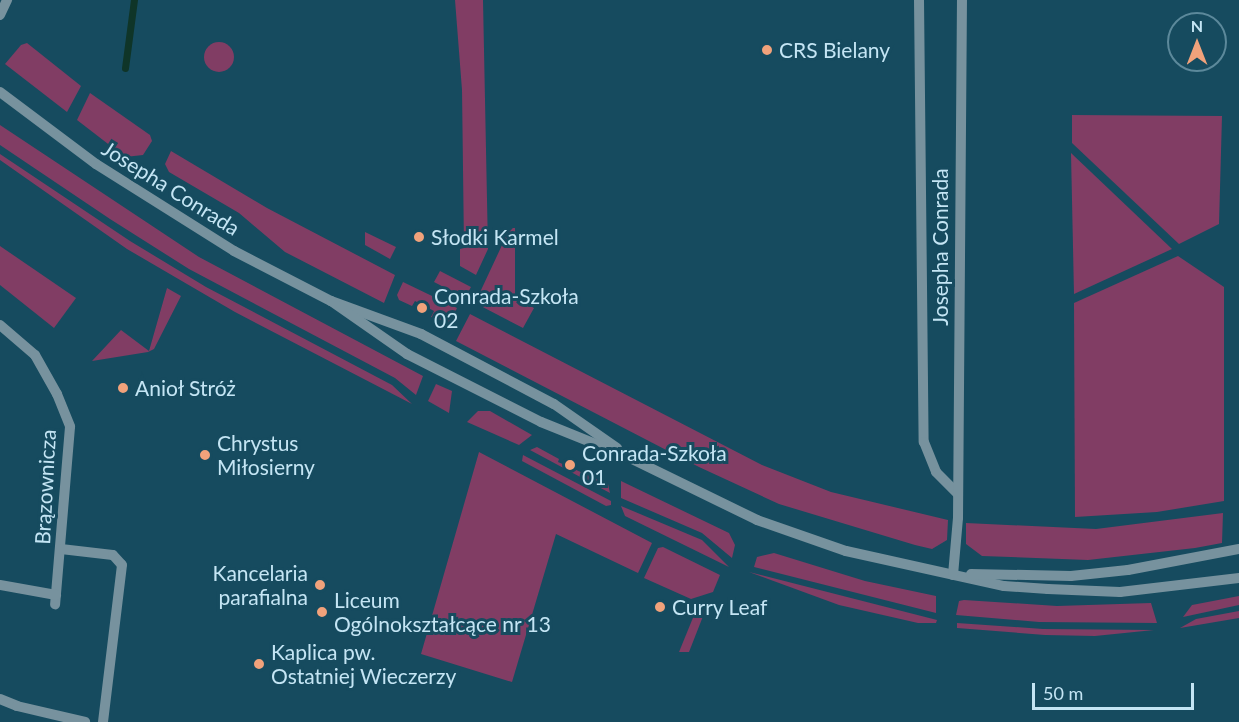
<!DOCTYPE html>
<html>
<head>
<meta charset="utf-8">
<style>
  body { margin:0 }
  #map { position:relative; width:1239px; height:722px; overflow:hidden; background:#164b5f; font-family:Lato,sans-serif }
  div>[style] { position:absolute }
  .green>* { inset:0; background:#813d64 }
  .round { border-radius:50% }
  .stream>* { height:7px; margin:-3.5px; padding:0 3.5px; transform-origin:3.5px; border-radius:3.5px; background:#0f3528 }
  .minor>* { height:10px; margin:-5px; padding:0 5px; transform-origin:5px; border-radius:5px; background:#77929e }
  .dots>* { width:16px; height:16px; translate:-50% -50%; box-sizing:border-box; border:3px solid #164b5f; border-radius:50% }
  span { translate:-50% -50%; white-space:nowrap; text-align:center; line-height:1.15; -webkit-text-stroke:6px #164b5f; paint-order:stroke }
  .poi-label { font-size:21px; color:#c4e5f4 }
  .left { translate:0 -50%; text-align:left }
  .right { translate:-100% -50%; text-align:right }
  .street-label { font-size:21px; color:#c4e5f4 }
  .north { position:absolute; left:1167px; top:12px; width:60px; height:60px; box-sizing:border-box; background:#164b5f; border:2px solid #5c899b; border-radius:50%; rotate:0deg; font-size:16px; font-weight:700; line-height:24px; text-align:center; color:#c4e5f4 }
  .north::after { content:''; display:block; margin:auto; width:21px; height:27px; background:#f1a27b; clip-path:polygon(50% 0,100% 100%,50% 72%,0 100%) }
  .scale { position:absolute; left:1032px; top:683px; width:162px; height:27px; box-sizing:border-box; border:3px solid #c4e5f4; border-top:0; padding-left:8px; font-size:18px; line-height:21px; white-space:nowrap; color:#c4e5f4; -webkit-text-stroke:4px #164b5f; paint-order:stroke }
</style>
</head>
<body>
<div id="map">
  <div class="green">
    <div style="clip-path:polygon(455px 0,483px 0,488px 249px,476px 275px,460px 266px,460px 249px,464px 248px,462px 90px)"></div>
    <div class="round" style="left:204px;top:42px;width:30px;height:30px"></div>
    <div style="clip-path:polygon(27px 43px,81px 86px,67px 112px,5px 64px,21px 45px)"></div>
    <div style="clip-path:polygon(90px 93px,150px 135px,152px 141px,143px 155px,125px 157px,77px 120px)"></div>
    <div style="clip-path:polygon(1072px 115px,1222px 116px,1219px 224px,1179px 244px,1072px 143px)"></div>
    <div style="clip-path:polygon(0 125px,199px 257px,423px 376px,416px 395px,395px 378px,189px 269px,110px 219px,0 145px)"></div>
    <div style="clip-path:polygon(171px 151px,267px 208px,395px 275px,384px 303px,285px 252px,239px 213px,169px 172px,165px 164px)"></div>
    <div style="clip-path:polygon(1071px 153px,1172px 249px,1074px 294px)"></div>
    <div style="clip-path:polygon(0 154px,130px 241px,206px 287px,392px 385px,412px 404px,235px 312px,127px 249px,0 160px)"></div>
    <div style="clip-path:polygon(510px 228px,515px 228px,515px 298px,534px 308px,523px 328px,475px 303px)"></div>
    <div style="clip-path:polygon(365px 232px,396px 247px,390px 259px,365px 245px)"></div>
    <div style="clip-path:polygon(0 246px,76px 298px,54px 328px,0 285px)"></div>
    <div style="clip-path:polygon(1178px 256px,1224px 287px,1224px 501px,1157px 512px,1075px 517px,1074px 303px)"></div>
    <div style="clip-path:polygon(440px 271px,471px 287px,465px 298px,434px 282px)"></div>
    <div style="clip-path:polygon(403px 282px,457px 308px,450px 323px,431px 317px,434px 311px,415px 301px,412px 306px,399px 300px,397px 295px)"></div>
    <div style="clip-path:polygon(167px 288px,181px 296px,154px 349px,148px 352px,92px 361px,121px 330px,149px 351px)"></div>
    <div style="clip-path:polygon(470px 314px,762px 465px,831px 492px,948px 520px,947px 540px,932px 549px,915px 545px,779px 504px,699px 467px,456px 341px)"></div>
    <div style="clip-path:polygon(436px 384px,452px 391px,449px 413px,428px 401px)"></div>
    <div style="clip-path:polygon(478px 411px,490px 411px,532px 435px,519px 445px,467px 422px)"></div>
    <div style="clip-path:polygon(537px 447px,559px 459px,558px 462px,608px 484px,610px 493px,530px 450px)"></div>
    <div style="clip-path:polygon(479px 452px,652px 543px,638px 573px,556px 534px,512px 682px,421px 654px)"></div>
    <div style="clip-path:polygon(523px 455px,611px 501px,611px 505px,606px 506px,522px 461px)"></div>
    <div style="clip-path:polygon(621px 481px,729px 533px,735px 545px,732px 558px,702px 533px,621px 498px)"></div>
    <div style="clip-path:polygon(621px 506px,702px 540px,729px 567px,625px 516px)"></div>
    <div style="clip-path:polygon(1223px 513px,1222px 543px,1195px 548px,1088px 560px,982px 556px,966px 544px,966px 523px,1096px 529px)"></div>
    <div style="clip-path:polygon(663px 547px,720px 575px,713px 592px,691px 599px,644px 578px,658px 548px)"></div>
    <div style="clip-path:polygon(774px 553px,865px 581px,936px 596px,936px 613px,754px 567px,757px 557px)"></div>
    <div style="clip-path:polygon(749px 572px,937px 620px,936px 623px,918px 623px,839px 605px)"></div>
    <div style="clip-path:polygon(1239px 596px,1239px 605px,1183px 617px,1192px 605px)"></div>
    <div style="clip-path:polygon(964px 600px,1057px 606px,1151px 603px,1157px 623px,1039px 622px,956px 615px,959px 601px)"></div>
    <div style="clip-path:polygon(699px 603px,707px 606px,689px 652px,679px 652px)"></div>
    <div style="clip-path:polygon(1239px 611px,1239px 618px,1180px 628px,1196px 619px)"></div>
    <div style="clip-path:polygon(957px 623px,1043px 629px,1154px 630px,1095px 636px,1045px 635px,957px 628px)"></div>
  </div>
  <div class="stream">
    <div style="left:125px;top:68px;width:69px;rotate:-82.5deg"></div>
  </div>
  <div class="minor">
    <div style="left:919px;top:0;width:442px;rotate:89.4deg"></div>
    <div style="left:924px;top:442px;width:32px;rotate:68deg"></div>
    <div style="left:936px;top:472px;width:31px;rotate:45deg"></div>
    <div style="left:0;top:15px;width:17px;rotate:-65deg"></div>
    <div style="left:0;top:92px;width:120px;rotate:36.9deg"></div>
    <div style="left:96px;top:164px;width:163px;rotate:32.2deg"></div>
    <div style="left:234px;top:251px;width:109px;rotate:27.3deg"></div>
    <div style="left:331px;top:301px;width:96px;rotate:20.1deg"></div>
    <div style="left:421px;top:334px;width:150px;rotate:27.8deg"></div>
    <div style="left:554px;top:404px;width:77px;rotate:34.9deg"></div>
    <div style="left:331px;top:301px;width:93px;rotate:34.9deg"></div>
    <div style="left:407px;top:354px;width:150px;rotate:26.9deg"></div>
    <div style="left:541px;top:422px;width:96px;rotate:22deg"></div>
    <div style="left:630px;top:458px;width:141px;rotate:26deg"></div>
    <div style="left:757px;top:520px;width:94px;rotate:19.2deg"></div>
    <div style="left:846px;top:551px;width:162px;rotate:12.5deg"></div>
    <div style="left:1004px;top:586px;width:44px;rotate:3.9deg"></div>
    <div style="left:1048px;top:589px;width:72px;rotate:2.4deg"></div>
    <div style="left:1120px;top:592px;width:120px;rotate:-6.7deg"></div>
    <div style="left:0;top:325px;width:46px;rotate:40.6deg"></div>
    <div style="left:35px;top:355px;width:45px;rotate:60.6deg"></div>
    <div style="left:57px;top:394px;width:35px;rotate:68deg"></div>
    <div style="left:70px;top:427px;width:178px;rotate:94.8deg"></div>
    <div style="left:61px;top:549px;width:52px;rotate:6.6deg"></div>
    <div style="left:113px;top:555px;width:13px;rotate:48deg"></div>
    <div style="left:122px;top:565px;width:158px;rotate:96.9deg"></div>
    <div style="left:971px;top:574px;width:100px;rotate:1.1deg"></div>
    <div style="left:1071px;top:576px;width:57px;rotate:-6deg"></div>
    <div style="left:1128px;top:570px;width:113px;rotate:-10.7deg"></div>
    <div style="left:953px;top:575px;width:57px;rotate:-85deg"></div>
    <div style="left:958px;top:518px;width:518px;rotate:-89.56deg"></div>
    <div style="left:0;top:585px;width:57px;rotate:10.1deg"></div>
    <div style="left:0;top:699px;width:18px;rotate:22deg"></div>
    <div style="left:17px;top:706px;width:70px;rotate:13.2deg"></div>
  </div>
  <div class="dots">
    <div style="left:767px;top:50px;background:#f1a27b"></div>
    <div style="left:419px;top:237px;background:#f1a27b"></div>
    <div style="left:422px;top:308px;background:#f1a27b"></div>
    <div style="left:123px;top:388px;background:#f1a27b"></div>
    <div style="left:205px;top:455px;background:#f1a27b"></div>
    <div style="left:570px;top:465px;background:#f1a27b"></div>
    <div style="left:320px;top:585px;background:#f1a27b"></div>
    <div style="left:660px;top:607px;background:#f1a27b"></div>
    <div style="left:322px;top:612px;background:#f1a27b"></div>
    <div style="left:259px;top:664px;background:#f1a27b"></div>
  </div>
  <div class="poi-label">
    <span class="left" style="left:779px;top:50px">CRS Bielany</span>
    <span class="left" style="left:431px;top:237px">Słodki Karmel</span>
    <span class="left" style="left:434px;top:308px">Conrada-Szkoła<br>02</span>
    <span class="left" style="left:135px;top:388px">Anioł Stróż</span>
    <span class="left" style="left:217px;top:455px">Chrystus<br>Miłosierny</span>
    <span class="left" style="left:582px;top:465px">Conrada-Szkoła<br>01</span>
    <span class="right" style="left:308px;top:585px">Kancelaria<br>parafialna</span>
    <span class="left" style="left:334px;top:612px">Liceum<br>Ogólnokształcące nr 13</span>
    <span class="left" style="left:672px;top:607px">Curry Leaf</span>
    <span class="left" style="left:271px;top:664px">Kaplica pw.<br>Ostatniej Wieczerzy</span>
  </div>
  <div class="street-label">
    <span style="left:171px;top:188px;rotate:32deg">Josepha Conrada</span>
    <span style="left:940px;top:247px;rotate:-90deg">Josepha Conrada</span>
    <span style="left:45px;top:487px;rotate:-87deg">Brązownicza</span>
  </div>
  <div class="north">N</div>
  <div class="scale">50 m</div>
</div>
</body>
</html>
